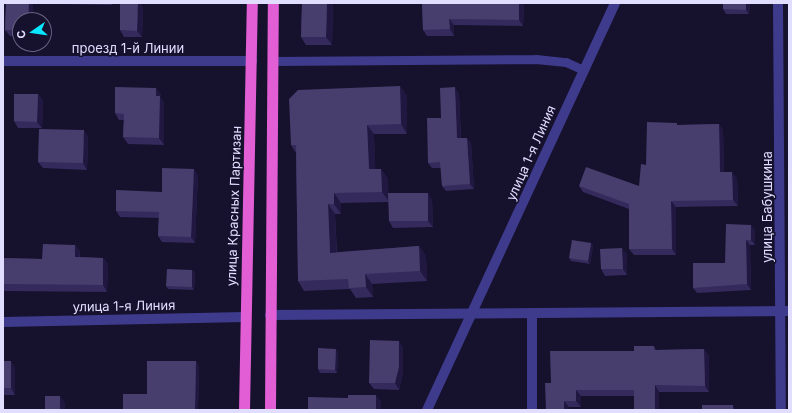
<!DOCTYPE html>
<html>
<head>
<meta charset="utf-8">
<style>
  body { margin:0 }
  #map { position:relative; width:792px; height:413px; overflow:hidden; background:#16112d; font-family:Inter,sans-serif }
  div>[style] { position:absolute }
  .service>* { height:9px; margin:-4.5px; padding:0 4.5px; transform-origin:4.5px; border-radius:4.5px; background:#3e3b8d }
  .minor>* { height:10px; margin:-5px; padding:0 5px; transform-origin:5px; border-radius:5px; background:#3e3b8d }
  .tertiary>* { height:10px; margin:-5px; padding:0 5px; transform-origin:5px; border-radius:5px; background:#3e3b8d }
  .trunk>* { height:11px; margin:-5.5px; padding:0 5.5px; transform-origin:5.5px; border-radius:5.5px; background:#e25ed4 }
  .wall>* { inset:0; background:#342a5b }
  .shaded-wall>* { inset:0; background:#201841 }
  .building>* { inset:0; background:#473e6d }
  span { translate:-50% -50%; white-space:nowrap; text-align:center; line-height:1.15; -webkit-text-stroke:3px #16112d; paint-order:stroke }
  .street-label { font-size:13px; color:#e1ddff }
  .frame { position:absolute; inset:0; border:4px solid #e1ddff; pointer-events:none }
  .north { position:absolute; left:12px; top:12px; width:40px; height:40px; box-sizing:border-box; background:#16112d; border:1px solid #676381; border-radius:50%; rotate:257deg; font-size:11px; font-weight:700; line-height:16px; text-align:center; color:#e1ddff }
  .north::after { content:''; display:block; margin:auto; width:14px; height:18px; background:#09e7ff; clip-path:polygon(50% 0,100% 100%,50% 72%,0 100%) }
</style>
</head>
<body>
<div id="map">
  <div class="service">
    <div style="left:273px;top:61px;width:263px;rotate:-0.4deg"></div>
    <div style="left:536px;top:59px;width:30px;rotate:6deg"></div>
    <div style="left:566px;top:62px;width:19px;rotate:25deg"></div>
  </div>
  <div class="minor">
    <div style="left:778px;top:3px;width:407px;rotate:89.6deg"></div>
    <div style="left:3px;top:61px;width:249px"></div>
    <div style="left:532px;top:313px;width:97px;rotate:90deg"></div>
    <div style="left:270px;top:315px;width:519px;rotate:-0.44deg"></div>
    <div style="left:3px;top:322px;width:242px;rotate:-1.2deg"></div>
  </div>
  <div class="tertiary">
    <div style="left:427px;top:410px;width:448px;rotate:-65.2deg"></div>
  </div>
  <div class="trunk">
    <div style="left:244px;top:410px;width:407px;rotate:-88.9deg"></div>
    <div style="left:270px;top:410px;width:407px;rotate:-89.6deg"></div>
  </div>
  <div class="wall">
    <div style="clip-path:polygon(6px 3px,33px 3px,33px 20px,20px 20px,20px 36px,10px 36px,5px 30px)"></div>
    <div style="clip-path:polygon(61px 3px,112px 3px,112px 5px,61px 4px)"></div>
    <div style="clip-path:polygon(302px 3px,351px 3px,350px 4px,333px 4px,332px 45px,306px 45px,301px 37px)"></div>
    <div style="clip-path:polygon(422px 3px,524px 3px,523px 26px,454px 25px,454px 36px,427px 36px,423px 30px)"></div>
    <div style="clip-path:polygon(723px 3px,750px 3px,749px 14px,726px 14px,723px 9px)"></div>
    <div style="clip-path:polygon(143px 7px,142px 37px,124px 37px,120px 30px)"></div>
    <div style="clip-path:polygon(400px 86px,407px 96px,407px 134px,374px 134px,375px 169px,381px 169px,388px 179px,388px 193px,432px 199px,433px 227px,393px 228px,389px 221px,389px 202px,341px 203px,341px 214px,335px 214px,337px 252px,419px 246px,426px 256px,427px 281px,372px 284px,373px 297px,356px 298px,350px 289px,304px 291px,298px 281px,296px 153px,291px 145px)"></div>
    <div style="clip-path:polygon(459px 93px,461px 138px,467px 138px,471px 143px,474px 189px,446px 191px,442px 186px,441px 168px,432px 168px,428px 163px,441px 118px)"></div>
    <div style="clip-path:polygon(38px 94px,43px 101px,42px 128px,18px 128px,14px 121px)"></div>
    <div style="clip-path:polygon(161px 94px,160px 97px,164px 103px,164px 145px,128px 144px,123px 137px,124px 120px,119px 120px,115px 113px)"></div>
    <div style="clip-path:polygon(719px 124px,723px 130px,724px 172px,737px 178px,738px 206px,676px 207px,676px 255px,634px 255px,629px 249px,629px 209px,583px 192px,579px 186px,639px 186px,646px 165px,679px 125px)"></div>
    <div style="clip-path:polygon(88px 136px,87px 170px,43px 168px,38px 162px)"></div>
    <div style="clip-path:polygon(198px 175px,195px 243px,162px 242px,158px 236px,159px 218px,120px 217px,116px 211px,162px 192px)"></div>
    <div style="clip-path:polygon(755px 230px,755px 245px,750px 245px,751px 290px,697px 293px,693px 288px,725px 263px)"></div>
    <div style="clip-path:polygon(591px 243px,593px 246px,590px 264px,571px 261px,569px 258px)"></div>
    <div style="clip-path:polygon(75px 245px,80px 251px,80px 257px,103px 258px,108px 264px,107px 292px,3px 291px,3px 258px,42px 259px)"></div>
    <div style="clip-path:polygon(627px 254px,627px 275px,605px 276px,601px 269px)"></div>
    <div style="clip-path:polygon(192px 270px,195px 273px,194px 290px,168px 289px,166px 286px)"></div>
    <div style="clip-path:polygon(654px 346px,656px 350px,704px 349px,709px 356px,709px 392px,659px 392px,634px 396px,581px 396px,581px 407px,569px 407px,569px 410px,546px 410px,551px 383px,634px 351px)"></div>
    <div style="clip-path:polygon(403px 347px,403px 373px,399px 390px,374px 389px,369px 383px)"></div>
    <div style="clip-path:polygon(338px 352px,337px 373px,320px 373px,318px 369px)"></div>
    <div style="clip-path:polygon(3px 361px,15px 367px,15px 395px,3px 395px)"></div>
    <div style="clip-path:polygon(196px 361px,199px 366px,198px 410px,124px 410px,123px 409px,147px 394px)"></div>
  </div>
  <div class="shaded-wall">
    <div style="clip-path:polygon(29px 3px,33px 3px,33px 20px,28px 20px)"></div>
    <div style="clip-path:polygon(138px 3px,140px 3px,143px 7px,142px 37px,137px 31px)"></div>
    <div style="clip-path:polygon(327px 3px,332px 3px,333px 4px,332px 45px,326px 37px)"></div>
    <div style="clip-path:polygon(519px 3px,524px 3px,523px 26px,519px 20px)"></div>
    <div style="clip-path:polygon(746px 3px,750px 3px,749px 14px,746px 10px)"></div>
    <div style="clip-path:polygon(449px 19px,454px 25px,454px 36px,450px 29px)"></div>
    <div style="clip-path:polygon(400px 86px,407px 96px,407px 134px,401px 124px)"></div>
    <div style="clip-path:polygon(455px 87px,459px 93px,461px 143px,457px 138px)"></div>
    <div style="clip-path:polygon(156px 88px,161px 94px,160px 97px,164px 103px,164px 145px,159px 138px,156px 96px)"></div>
    <div style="clip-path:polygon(38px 94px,43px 101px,42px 128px,37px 122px)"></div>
    <div style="clip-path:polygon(719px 124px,723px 130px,724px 178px,720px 172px)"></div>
    <div style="clip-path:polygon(367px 125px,374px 134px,376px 179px,369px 169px)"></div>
    <div style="clip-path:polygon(84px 130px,88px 136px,87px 170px,83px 163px)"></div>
    <div style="clip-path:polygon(467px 138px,471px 143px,474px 189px,470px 184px)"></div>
    <div style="clip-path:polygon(194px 169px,198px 175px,195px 243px,191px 237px)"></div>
    <div style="clip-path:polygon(381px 169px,388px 179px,389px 202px,382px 192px)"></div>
    <div style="clip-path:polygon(732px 172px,737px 178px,738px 206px,733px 200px)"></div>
    <div style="clip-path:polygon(334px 193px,341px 203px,341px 214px,334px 204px)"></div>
    <div style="clip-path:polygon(428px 193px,432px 199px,433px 227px,428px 221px)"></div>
    <div style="clip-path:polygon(671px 201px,676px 207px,676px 255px,672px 249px)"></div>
    <div style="clip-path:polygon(328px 204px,335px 214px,337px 263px,330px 253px)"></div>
    <div style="clip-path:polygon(751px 225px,755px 230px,755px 245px,751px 240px)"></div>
    <div style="clip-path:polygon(746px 240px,750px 245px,751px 290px,747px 284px)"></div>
    <div style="clip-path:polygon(591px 243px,593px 246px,590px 264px,588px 261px)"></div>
    <div style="clip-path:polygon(75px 245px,80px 251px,79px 263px,75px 257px)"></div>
    <div style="clip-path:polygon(419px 246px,426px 256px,427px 281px,420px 271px)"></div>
    <div style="clip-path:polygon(622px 248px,627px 254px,627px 275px,623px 269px)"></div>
    <div style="clip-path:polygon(103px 258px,108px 264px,107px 292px,103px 285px)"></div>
    <div style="clip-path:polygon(192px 270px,195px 273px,194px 290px,192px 287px)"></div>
    <div style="clip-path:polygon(365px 274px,372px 284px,373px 297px,366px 287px)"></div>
    <div style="clip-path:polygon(399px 341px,403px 347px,403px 373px,399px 390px,395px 383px)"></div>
    <div style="clip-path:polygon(336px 349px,338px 352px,337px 373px,335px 370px)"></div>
    <div style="clip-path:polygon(704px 349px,709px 356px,709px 392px,705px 386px)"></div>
    <div style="clip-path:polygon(11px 361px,15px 367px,15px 395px,11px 388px)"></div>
    <div style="clip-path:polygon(196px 361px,199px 366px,198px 410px,195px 410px)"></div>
    <div style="clip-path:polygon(655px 385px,659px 392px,659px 410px,655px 410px)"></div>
    <div style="clip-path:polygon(576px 390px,581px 396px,581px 407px,576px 401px)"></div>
    <div style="clip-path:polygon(376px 395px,381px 401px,381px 410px,376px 410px)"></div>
    <div style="clip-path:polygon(60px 396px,65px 403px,65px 410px,60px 410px)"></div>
    <div style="clip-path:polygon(564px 401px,569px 407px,569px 410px,564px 410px)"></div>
    <div style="clip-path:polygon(733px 405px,736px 410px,733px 410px)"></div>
  </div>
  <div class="building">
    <div style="clip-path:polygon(6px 3px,29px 3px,28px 20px,20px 20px,20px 30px,5px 30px)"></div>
    <div style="clip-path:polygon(120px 3px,138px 3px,137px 31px,120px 30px)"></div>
    <div style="clip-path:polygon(302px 3px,327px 3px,326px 37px,301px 37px)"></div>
    <div style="clip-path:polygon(422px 3px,519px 3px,519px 20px,449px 19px,450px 29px,423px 30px)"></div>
    <div style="clip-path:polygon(723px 3px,746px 3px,746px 10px,723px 9px)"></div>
    <div style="clip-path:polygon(400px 86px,401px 124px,367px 125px,369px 169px,381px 169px,382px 192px,334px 193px,334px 204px,328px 204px,330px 253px,419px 246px,420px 271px,365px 274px,366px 287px,349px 288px,348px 279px,298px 281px,296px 145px,291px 145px,289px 99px,298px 90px)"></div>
    <div style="clip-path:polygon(115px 87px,156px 88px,156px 96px,160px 96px,159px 138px,123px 137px,124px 114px,115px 113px)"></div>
    <div style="clip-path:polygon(455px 87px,457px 138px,467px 138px,470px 184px,442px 186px,440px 162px,428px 163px,427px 118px,441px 118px,440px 88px)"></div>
    <div style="clip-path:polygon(14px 94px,38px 94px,37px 122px,14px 121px)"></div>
    <div style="clip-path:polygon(647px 122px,677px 123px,677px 125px,719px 124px,720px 172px,732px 172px,733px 200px,671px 201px,672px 249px,629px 249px,629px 204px,579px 186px,586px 167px,639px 186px,641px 164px,646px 165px)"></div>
    <div style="clip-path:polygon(39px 129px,84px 130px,83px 163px,38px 162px)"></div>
    <div style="clip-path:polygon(162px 168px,194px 169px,191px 237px,158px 236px,159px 212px,116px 211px,116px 190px,162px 192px)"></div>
    <div style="clip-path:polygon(388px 193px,428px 193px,428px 221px,389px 221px)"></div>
    <div style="clip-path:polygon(726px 224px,751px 225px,751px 240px,746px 240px,747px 284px,693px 288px,693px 263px,725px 263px)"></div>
    <div style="clip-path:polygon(572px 240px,591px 243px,588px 261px,569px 258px)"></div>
    <div style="clip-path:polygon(43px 244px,75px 245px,75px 257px,103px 258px,103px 285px,3px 284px,3px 258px,42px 259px)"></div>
    <div style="clip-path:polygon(622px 248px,623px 269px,601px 269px,600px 249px)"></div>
    <div style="clip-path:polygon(167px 269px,192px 270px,192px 287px,166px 286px)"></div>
    <div style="clip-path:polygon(370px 340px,399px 341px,399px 367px,395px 383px,369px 383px)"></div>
    <div style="clip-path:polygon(634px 346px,654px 346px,654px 350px,704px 349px,705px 386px,655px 385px,655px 410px,634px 410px,634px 390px,576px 390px,576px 401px,564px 401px,564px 410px,546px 410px,545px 383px,551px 383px,550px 351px,634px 351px)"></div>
    <div style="clip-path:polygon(318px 348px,336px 349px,335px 370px,318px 369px)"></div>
    <div style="clip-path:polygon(3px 361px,11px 361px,11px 388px,3px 388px)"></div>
    <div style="clip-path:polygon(147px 361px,196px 361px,195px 410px,147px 410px,147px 409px,123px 409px,123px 394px,147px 394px)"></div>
    <div style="clip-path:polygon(348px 395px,376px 395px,376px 410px,308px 410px,308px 397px,348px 398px)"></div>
    <div style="clip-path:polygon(45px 396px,60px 396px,60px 410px,45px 410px)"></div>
    <div style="clip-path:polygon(702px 405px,733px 405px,733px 410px,702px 410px)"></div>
  </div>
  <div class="street-label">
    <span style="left:128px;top:48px">проезд 1-й Линии</span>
    <span style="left:531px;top:153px;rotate:-66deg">улица 1-я Линия</span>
    <span style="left:234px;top:206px;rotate:-88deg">улица Красных Партизан</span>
    <span style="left:767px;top:207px;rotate:-90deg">улица Бабушкина</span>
    <span style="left:124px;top:306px;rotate:-1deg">улица 1-я Линия</span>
  </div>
  <div class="frame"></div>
  <div class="north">С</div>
</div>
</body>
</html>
